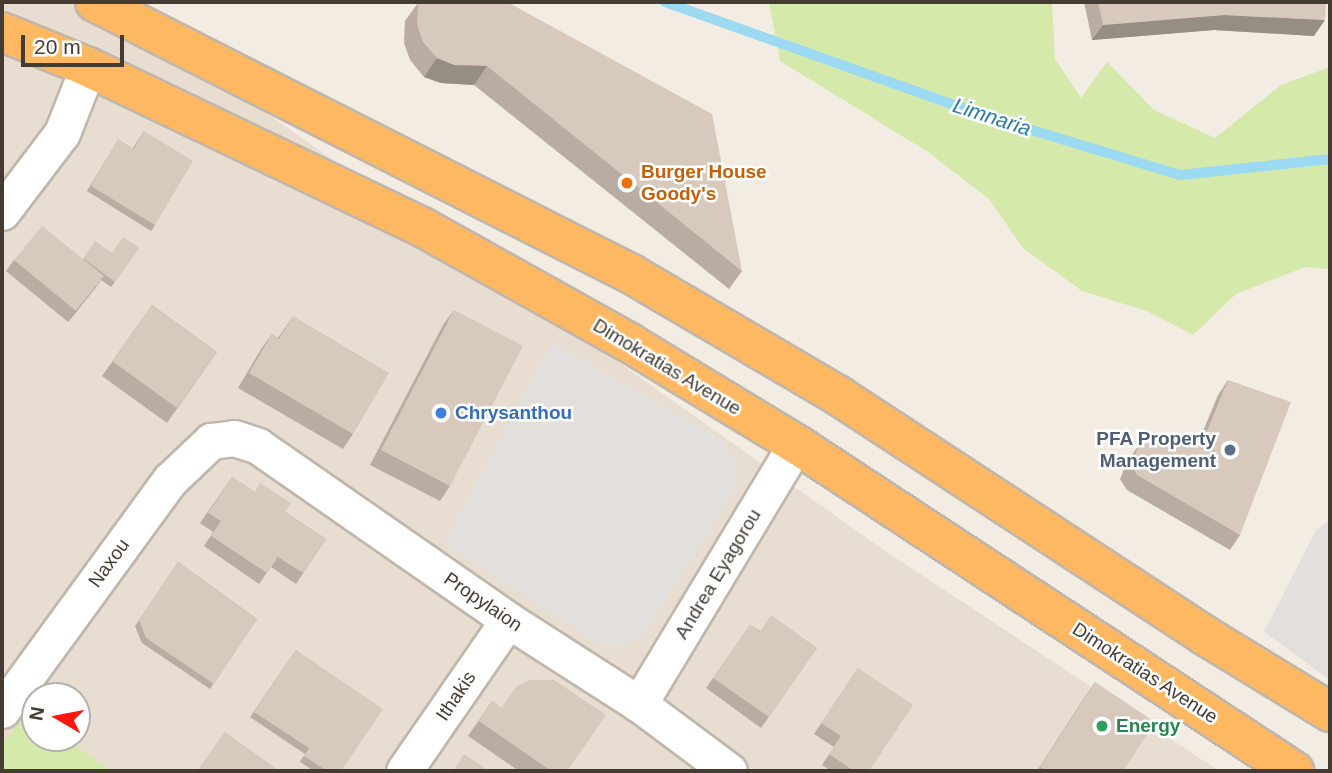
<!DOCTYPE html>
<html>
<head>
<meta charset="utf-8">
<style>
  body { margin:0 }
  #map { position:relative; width:1332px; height:773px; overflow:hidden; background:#f2ece3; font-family:Arial,sans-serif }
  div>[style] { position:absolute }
  .residential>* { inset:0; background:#e7ddd1 }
  .green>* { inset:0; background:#d4e9aa }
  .parking>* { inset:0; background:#e3dfdc }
  .stream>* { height:10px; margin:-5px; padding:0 5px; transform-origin:5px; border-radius:5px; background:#9cd9f3 }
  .roads { filter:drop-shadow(2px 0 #c1b6a9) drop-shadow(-2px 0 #c1b6a9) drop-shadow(0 2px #c1b6a9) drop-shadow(0 -2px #c1b6a9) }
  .minor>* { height:35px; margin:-17.5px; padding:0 17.5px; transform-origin:17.5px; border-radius:17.5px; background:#fff }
  .highway>* { height:38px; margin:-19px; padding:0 19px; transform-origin:19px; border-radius:19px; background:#ffb862 }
  .wall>* { inset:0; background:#b9ada1 }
  .shaded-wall>* { inset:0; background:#968d83 }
  .building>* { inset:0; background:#d7c9bb }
  .dots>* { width:19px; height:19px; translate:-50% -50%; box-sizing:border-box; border:4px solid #fff; border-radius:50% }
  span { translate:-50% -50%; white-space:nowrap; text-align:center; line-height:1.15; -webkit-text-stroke:5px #fff; paint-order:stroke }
  .food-label { font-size:19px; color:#c56008; font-weight:700 }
  .left { translate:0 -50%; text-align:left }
  .street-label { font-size:19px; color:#443c33 }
  .shop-label { font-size:19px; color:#366cbe; font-weight:700 }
  .service-label { font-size:19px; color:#4e5e75; font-weight:700 }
  .right { translate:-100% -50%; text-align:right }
  .leisure-label { font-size:19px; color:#27864d; font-weight:700 }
  .water-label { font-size:21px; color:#277da4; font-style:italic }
  .frame { position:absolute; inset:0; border:4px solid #443c33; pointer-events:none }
  .north { position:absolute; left:21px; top:682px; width:70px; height:70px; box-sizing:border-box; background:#fff; border:2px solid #b4b1ad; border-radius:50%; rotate:280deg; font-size:19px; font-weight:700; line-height:28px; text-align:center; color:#443c33 }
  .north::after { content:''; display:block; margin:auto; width:24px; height:32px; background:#ff160e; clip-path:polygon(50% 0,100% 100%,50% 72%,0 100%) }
  .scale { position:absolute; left:21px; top:35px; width:103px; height:32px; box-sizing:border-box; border:4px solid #443c33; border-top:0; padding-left:9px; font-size:21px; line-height:24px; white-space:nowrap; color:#443c33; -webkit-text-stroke:5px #fff; paint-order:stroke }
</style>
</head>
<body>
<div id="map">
  <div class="residential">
    <div style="clip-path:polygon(evenodd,2px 2px,110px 2px,885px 551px,1219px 771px,2px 771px,2px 2px,35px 696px,77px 696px,77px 738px,35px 738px,35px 696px)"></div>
  </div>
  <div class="green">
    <div style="clip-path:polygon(769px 2px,1052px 2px,1055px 59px,1081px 98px,1107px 62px,1154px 110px,1215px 138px,1281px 85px,1330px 67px,1330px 269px,1305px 267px,1236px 294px,1193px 335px,1147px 311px,1082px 291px,1023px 248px,989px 199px,928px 152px,780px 61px)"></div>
    <div style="clip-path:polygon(30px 711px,35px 714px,35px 738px,66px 738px,111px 771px,2px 771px,2px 743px)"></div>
  </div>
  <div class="parking">
    <div style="clip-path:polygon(552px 343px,719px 438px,736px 461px,736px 487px,643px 636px,621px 646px,596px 642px,444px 543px)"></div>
    <div style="clip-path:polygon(1330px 520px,1330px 680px,1264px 632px,1316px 530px)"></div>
  </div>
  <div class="stream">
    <div style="left:665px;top:2px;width:333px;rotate:19.6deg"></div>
    <div style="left:979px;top:114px;width:210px;rotate:16.9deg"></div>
    <div style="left:1180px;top:175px;width:151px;rotate:-6.1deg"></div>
  </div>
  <div class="roads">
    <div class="minor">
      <div style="left:2px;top:212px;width:99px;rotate:-52.8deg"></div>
      <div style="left:62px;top:133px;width:71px;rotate:-68.5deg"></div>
      <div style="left:639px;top:704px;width:304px;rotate:-58.9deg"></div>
      <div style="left:2px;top:710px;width:285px;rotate:-53.9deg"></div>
      <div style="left:170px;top:480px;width:57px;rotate:-43.6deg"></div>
      <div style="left:211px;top:441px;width:23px;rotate:-7deg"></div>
      <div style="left:234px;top:438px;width:25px;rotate:18deg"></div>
      <div style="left:258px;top:446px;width:305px;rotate:34.8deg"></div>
      <div style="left:508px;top:620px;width:156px;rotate:32.7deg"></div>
      <div style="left:639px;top:704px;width:112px;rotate:36.7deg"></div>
      <div style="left:404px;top:771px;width:183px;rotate:-55.4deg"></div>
    </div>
    <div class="highway">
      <div style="left:95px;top:2px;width:603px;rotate:26.9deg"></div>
      <div style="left:633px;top:275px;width:239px;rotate:30.4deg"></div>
      <div style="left:839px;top:396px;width:436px;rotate:33.2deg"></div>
      <div style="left:1204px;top:635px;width:148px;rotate:31.4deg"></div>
      <div style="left:2px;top:32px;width:93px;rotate:22.1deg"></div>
      <div style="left:88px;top:67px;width:373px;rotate:25.6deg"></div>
      <div style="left:424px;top:228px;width:234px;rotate:29.2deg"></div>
      <div style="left:628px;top:342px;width:197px;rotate:31.3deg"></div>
      <div style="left:796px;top:444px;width:596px;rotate:33.29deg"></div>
    </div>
  </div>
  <div class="wall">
    <div style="clip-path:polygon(1084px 2px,1326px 2px,1314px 36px,1214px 30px,1092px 40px)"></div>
    <div style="clip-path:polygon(418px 3px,742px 271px,729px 289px,474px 85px,441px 83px,424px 77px,410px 60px,404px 43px,405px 21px)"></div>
    <div style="clip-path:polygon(144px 131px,155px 225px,151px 231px,87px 191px,115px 145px,133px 148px)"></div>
    <div style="clip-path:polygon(139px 248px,111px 287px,101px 280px,68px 322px,6px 271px,14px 260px,82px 259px)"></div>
    <div style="clip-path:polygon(152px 305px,217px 352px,167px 423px,102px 376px)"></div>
    <div style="clip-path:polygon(454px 310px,450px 486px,440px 501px,370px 465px,443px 325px)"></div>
    <div style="clip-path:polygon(293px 316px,353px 434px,343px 449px,238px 388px,261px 349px,272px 334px,278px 338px)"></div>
    <div style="clip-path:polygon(1228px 380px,1240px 535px,1230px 550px,1127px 490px,1120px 479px,1128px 460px,1139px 445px,1201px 436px,1218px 395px)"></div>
    <div style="clip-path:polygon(232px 477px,326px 539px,296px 584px,271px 567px,259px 584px,204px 546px,213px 532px,200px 523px)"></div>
    <div style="clip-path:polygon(178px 562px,257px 619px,210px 689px,142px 643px,135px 626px)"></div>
    <div style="clip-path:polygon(750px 625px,760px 631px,817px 648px,761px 728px,706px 688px)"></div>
    <div style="clip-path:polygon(296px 650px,341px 771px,314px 771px,300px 762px,305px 754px,250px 717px)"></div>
    <div style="clip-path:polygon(858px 668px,869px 771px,831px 771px,822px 765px,834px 747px,814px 734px)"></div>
    <div style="clip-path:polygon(1095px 682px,1123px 771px,1037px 771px,1082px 701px)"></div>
    <div style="clip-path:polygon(492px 701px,501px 708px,567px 771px,519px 771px,468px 736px)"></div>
  </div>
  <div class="shaded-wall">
    <div style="clip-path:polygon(1224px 15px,1325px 20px,1314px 36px,1214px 30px,1092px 40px,1103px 25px)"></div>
    <div style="clip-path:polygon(437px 58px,487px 66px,474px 85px,441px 83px,424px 77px)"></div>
    <div style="clip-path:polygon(104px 276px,96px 287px,68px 322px,76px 311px)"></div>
  </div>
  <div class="building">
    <div style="clip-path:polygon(1098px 2px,1326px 2px,1325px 20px,1224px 15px,1103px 25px)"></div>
    <div style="clip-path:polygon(418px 3px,509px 3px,712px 114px,742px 271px,487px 66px,454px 65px,437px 58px,423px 42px,417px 24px)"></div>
    <div style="clip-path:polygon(144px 131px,193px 161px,155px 225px,91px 186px,118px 139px,134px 149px)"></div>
    <div style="clip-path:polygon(42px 226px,104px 276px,76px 311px,14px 260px)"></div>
    <div style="clip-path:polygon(123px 237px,139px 248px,115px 282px,83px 258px,95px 241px,112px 253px)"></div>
    <div style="clip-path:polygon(152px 305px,217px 352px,177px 408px,112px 361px)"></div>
    <div style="clip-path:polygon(454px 310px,523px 346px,450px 486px,381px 450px)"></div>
    <div style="clip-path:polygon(293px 316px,389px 373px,353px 434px,249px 373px,272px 334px,279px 339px)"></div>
    <div style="clip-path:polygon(1228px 380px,1291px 402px,1240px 535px,1137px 475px,1131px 464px,1139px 445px,1190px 434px,1205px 436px)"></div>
    <div style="clip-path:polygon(232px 477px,255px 492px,260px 483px,291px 503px,285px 512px,326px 539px,303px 573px,278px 557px,267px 573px,211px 536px,221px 521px,208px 513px)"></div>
    <div style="clip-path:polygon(178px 562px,257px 619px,214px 684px,146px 638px,139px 620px)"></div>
    <div style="clip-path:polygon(771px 615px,817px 648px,769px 717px,713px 678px,750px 625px,760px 632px)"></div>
    <div style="clip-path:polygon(296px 650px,383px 709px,341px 771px,327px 771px,304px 756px,309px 748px,254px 712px)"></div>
    <div style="clip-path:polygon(858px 668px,913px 705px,869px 771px,854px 771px,829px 754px,841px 736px,821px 723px)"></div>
    <div style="clip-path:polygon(530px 680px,554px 680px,606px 715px,567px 771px,551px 771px,479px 721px,492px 701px,501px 708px,517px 686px)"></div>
    <div style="clip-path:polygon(1095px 682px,1155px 722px,1123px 771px,1047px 771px,1040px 767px)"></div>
    <div style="clip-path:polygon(225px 732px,280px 771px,197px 771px)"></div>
    <div style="clip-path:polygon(464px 754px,489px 771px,453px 771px)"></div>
  </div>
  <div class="dots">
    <div style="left:627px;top:183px;background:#e8710a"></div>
    <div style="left:441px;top:413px;background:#3f7fe0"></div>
    <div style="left:1230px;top:450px;background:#5c6f8a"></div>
    <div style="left:1102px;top:726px;background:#2e9e5b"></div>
  </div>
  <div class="food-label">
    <span class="left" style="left:641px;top:183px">Burger House<br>Goody's</span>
  </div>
  <div class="street-label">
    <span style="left:667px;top:367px;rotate:31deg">Dimokratias Avenue</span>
    <span style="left:109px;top:563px;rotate:-54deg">Naxou</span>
    <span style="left:718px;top:574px;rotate:-59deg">Andrea Eyagorou</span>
    <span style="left:483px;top:602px;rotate:34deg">Propylaion</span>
    <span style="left:1145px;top:673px;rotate:33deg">Dimokratias Avenue</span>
    <span style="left:456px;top:696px;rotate:-56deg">Ithakis</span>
  </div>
  <div class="shop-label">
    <span class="left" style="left:455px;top:413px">Chrysanthou</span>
  </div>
  <div class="service-label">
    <span class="right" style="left:1216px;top:450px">PFA Property<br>Management</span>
  </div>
  <div class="leisure-label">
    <span class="left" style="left:1116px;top:726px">Energy</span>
  </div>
  <div class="water-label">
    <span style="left:992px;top:117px;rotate:18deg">Limnaria</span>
  </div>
  <div class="frame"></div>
  <div class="north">N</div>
  <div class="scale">20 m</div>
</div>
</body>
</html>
